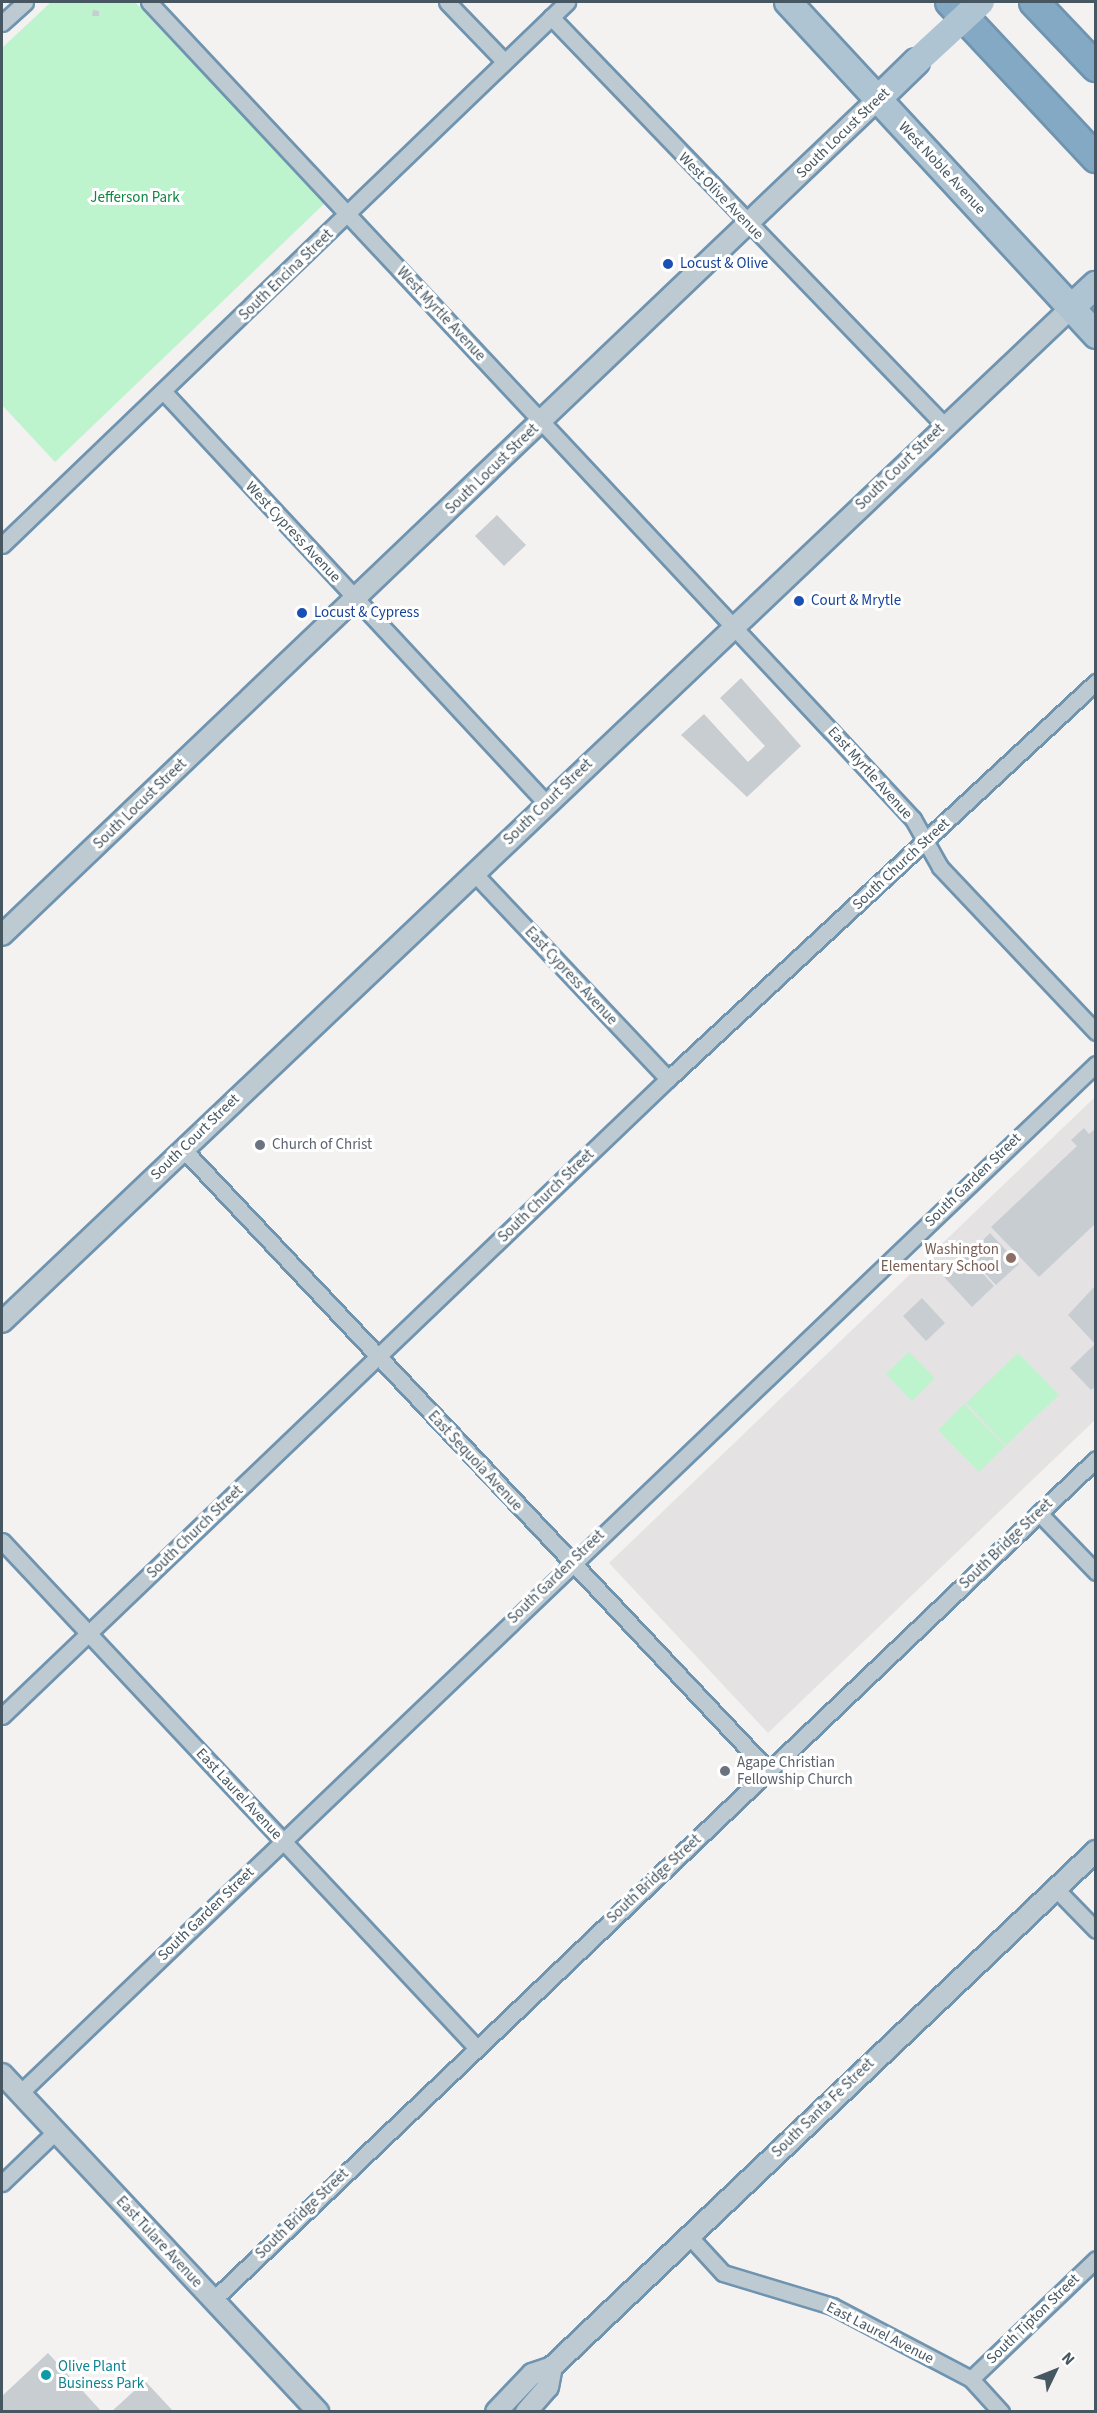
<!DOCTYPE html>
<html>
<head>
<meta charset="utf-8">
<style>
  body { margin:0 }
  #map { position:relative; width:1097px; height:2413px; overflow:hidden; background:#f4f1f1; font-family:"Source Sans 3",sans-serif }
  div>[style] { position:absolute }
  .education>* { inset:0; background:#e5e2e3 }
  .green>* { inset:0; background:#bdf4cd }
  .building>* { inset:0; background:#c8cdd2 }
  .roads { filter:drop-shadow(2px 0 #6f94b0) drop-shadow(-2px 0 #6f94b0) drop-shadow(0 2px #6f94b0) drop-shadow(0 -2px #6f94b0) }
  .minor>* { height:15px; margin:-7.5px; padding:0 7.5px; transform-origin:7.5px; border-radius:7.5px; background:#becad2 }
  .tertiary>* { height:20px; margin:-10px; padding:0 10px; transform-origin:10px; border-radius:10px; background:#becad2 }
  .primary>* { height:26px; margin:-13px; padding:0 13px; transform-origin:13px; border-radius:13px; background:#afc4d2 }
  .motorway>* { height:28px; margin:-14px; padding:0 14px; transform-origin:14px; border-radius:14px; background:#84a9c4 }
  .primary-bridge>* { height:26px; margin:-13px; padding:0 13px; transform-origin:13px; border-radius:13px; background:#afc4d2 }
  .dots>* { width:16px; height:16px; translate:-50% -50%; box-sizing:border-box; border:3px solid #fff; border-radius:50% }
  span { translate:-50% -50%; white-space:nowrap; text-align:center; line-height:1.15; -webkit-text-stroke:6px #fff; paint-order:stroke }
  .street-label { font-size:15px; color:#475761 }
  .park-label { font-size:15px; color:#0e8640 }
  .transit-label { font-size:15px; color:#164399 }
  .left { translate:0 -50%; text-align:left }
  .worship-label { font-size:15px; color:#5b616d }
  .education-label { font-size:15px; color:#785e54 }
  .right { translate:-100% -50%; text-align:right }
  .culture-label { font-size:15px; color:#0d838f }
  .frame { position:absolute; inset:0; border:3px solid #475761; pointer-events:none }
  .north { position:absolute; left:1025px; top:2341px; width:60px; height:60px; -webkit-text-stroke:4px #fff; paint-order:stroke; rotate:47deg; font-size:16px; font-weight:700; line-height:24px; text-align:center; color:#475761 }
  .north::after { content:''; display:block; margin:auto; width:21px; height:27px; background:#475761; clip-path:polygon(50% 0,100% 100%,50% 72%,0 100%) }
</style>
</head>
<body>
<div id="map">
  <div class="education">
    <div style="clip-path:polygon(1095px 1097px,1095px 1420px,768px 1733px,609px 1563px)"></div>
  </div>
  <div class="green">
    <div style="clip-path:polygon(51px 2px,135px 2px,325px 203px,55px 462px,2px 405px,2px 48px)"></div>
    <div style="clip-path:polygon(909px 1352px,935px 1378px,912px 1401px,886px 1374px)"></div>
    <div style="clip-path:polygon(1018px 1353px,1059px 1395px,1006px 1445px,966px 1403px)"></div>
    <div style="clip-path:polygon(964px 1404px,1005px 1446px,979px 1472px,938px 1430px)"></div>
  </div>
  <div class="building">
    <div style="clip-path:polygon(93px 10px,99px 11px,99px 16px,92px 16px)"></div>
    <div style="clip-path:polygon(497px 515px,526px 545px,504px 566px,475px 536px)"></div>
    <div style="clip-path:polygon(741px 678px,801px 746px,747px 797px,681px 735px,704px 714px,748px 762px,765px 746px,720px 698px)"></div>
    <div style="clip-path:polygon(1084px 1128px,1089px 1134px,1096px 1128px,1096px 1223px,1039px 1277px,991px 1227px,1077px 1146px,1071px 1140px)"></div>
    <div style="clip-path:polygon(990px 1233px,1019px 1264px,996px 1285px,968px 1255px)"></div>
    <div style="clip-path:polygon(967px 1256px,994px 1286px,972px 1307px,944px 1277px)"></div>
    <div style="clip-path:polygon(1094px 1287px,1096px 1288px,1096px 1386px,1091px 1390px,1070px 1368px,1095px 1344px,1068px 1315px)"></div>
    <div style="clip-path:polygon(922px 1298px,945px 1323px,926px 1341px,903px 1316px)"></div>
    <div style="clip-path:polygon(48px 2353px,102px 2412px,2px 2412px,2px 2396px)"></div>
    <div style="clip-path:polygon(145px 2381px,174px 2412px,111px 2412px)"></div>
  </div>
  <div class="roads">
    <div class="minor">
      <div style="left:149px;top:2px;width:998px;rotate:46.91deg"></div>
      <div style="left:831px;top:731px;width:120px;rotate:47deg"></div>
      <div style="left:913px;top:819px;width:55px;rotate:60.6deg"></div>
      <div style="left:940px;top:867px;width:227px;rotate:46.6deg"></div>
      <div style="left:447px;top:2px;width:82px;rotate:46deg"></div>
      <div style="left:551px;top:17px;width:566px;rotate:46.07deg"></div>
      <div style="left:2px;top:23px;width:31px;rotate:-42deg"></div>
      <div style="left:163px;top:391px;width:563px;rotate:47.09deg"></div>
      <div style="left:2px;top:545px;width:784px;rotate:-43.86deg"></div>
      <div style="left:474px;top:873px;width:283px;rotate:46.7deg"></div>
      <div style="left:183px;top:1149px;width:855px;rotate:46.71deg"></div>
      <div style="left:1039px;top:1513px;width:82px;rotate:46deg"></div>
      <div style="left:2px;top:1541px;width:693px;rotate:46.87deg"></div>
      <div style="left:2px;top:1716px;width:922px;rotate:-43.73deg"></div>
      <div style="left:668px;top:1079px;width:584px;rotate:-42.85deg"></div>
      <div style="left:1056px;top:1889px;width:57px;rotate:45.7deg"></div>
      <div style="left:20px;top:2093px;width:1489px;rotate:-43.72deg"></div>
      <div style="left:2px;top:2183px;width:74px;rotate:-43.9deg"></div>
      <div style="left:689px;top:2236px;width:50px;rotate:47.4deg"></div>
      <div style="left:723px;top:2273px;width:114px;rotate:16.8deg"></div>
      <div style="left:832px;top:2306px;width:157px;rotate:27.7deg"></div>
      <div style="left:971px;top:2379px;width:45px;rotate:47.7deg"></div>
      <div style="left:213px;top:2300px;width:1219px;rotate:-43.6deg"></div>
      <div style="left:971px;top:2379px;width:173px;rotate:-43.8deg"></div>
    </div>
    <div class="tertiary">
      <div style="left:2px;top:935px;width:1211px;rotate:-43.66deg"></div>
      <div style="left:2px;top:1322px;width:1473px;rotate:-43.49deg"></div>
      <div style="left:2px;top:2074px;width:463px;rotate:46.9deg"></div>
      <div style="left:496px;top:2412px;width:52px;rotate:-46.5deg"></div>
      <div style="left:532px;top:2374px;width:21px;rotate:-19deg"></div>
      <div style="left:552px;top:2367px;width:750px;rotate:-43.49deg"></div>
      <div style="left:526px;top:2412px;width:33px;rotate:-49deg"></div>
      <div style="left:548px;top:2387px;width:20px;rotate:-79deg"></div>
    </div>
    <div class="primary">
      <div style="left:788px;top:2px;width:454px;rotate:47.2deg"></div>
      <div style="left:878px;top:99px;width:53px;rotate:-44.2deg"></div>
      <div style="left:1071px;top:308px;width:34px;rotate:-43deg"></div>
    </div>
    <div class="motorway">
      <div style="left:950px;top:2px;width:214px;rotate:46.9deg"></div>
      <div style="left:1034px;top:2px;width:90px;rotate:46.4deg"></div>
    </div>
  </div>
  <div class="primary-bridge">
    <div style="left:916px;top:62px;width:88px;rotate:-42.7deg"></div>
  </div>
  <div class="dots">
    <div style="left:668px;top:264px;background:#1a4fb4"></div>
    <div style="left:799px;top:601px;background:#1a4fb4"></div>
    <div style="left:302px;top:613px;background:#1a4fb4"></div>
    <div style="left:260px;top:1145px;background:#6b7280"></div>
    <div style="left:1011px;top:1258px;background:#8d6e63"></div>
    <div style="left:725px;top:1771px;background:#6b7280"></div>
    <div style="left:46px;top:2375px;background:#0f9aa8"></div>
  </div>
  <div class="street-label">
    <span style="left:843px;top:133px;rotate:-44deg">South Locust Street</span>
    <span style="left:942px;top:168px;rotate:47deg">West Noble Avenue</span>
    <span style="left:721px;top:196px;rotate:46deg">West Olive Avenue</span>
    <span style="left:286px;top:275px;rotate:-44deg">South Encina Street</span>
    <span style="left:441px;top:314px;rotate:47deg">West Myrtle Avenue</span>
    <span style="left:900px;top:467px;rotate:-44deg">South Court Street</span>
    <span style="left:492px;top:469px;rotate:-44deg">South Locust Street</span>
    <span style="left:293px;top:532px;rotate:47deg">West Cypress Avenue</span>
    <span style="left:870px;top:773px;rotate:48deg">East Myrtle Avenue</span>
    <span style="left:548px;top:802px;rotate:-44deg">South Court Street</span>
    <span style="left:140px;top:804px;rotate:-44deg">South Locust Street</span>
    <span style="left:901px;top:864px;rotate:-43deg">South Church Street</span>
    <span style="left:571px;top:976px;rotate:47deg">East Cypress Avenue</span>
    <span style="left:195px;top:1137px;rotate:-44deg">South Court Street</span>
    <span style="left:973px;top:1180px;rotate:-44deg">South Garden Street</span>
    <span style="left:546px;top:1196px;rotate:-44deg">South Church Street</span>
    <span style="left:475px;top:1461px;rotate:47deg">East Sequoia Avenue</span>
    <span style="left:195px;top:1532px;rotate:-44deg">South Church Street</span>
    <span style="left:1006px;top:1544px;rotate:-44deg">South Bridge Street</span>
    <span style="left:556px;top:1577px;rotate:-44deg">South Garden Street</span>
    <span style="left:239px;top:1794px;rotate:47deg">East Laurel Avenue</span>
    <span style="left:654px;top:1879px;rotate:-43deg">South Bridge Street</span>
    <span style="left:206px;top:1914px;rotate:-44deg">South Garden Street</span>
    <span style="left:823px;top:2108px;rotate:-44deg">South Santa Fe Street</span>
    <span style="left:302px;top:2214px;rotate:-44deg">South Bridge Street</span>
    <span style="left:159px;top:2242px;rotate:47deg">East Tulare Avenue</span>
    <span style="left:1033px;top:2319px;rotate:-44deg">South Tipton Street</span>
    <span style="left:880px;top:2333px;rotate:27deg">East Laurel Avenue</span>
  </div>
  <div class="park-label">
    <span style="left:135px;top:198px">Jefferson Park</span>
  </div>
  <div class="transit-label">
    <span class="left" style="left:680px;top:264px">Locust &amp; Olive</span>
    <span class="left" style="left:811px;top:601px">Court &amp; Mrytle</span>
    <span class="left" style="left:314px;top:613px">Locust &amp; Cypress</span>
  </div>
  <div class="worship-label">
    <span class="left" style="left:272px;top:1145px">Church of Christ</span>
    <span class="left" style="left:737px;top:1771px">Agape Christian<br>Fellowship Church</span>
  </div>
  <div class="education-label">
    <span class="right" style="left:999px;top:1258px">Washington<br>Elementary School</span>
  </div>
  <div class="culture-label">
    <span class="left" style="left:58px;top:2375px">Olive Plant<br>Business Park</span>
  </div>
  <div class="frame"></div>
  <div class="north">N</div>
</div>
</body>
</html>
